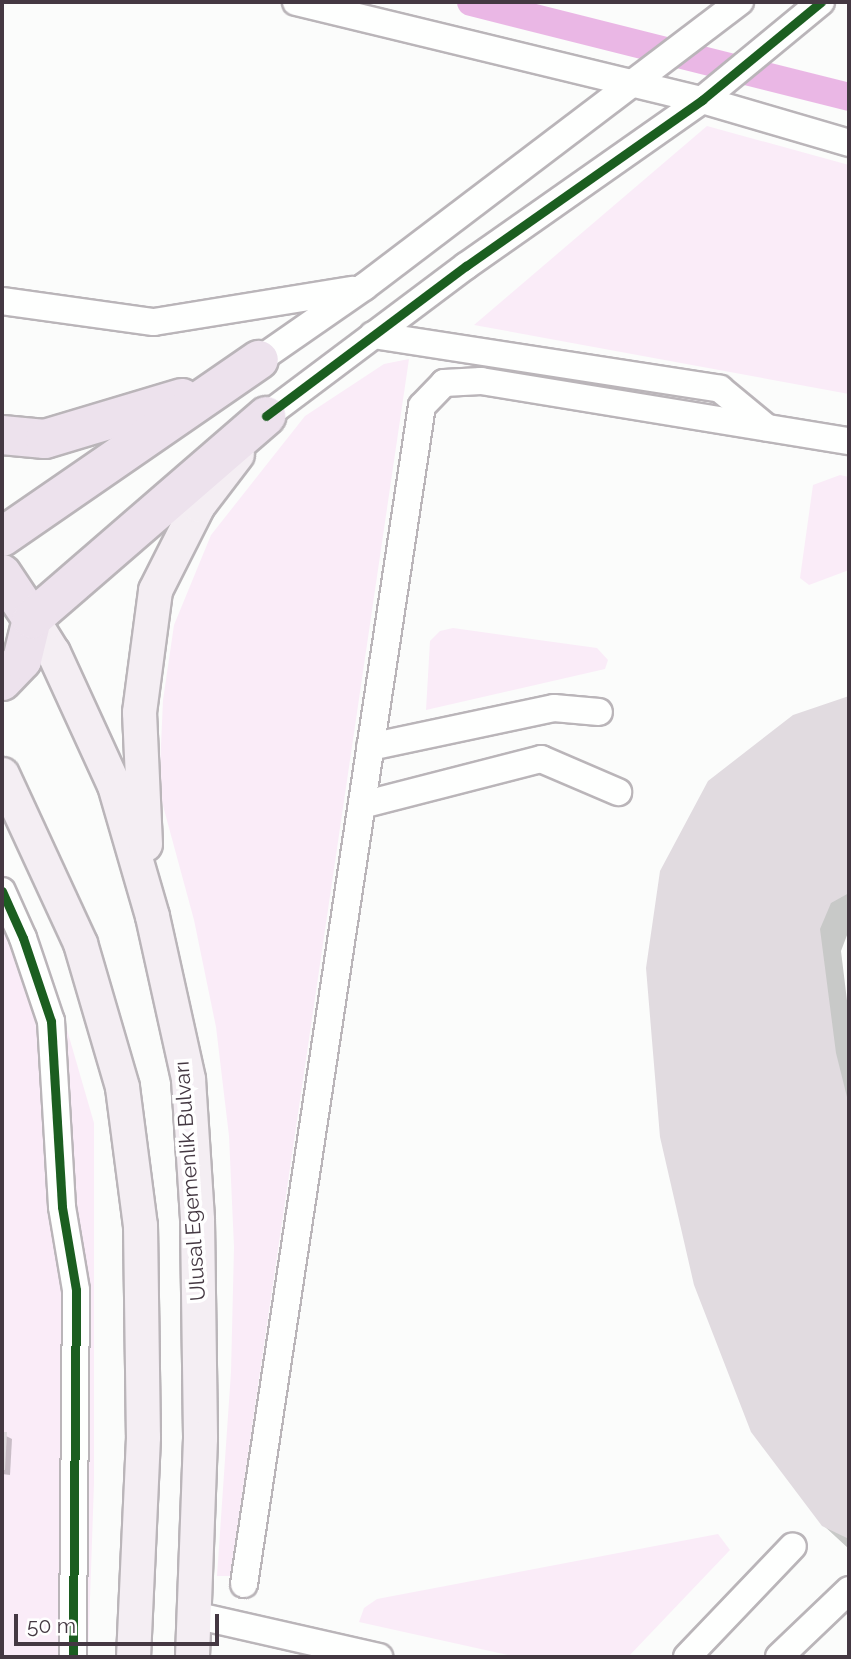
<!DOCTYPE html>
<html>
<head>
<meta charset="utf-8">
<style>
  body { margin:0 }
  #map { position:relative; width:851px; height:1659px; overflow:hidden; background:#fbfcfb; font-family:Raleway,sans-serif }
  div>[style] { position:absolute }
  .green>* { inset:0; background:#faecf8 }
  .shadow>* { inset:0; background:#0003 }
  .canal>* { height:28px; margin:-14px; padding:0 14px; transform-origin:14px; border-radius:14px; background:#eab7e5 }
  .building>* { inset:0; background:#e1dbe0 }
  .roads { filter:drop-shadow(2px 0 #bab5b9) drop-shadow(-2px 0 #bab5b9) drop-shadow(0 2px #bab5b9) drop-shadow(0 -2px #bab5b9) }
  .minor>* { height:26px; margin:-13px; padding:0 13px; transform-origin:13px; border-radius:13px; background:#fefffe }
  .major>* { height:33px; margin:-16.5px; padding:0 16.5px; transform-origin:16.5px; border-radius:16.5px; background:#f4eef3 }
  .highway>* { height:38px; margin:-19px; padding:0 19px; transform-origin:19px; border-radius:19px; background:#ede2ed }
  .cycleway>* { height:9px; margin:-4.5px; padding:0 4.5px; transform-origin:4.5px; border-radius:4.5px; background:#1b5e20 }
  span { translate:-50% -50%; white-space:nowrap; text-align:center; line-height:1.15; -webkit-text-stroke:7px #fff; paint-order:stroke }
  .street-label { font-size:21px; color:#443842 }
  .frame { position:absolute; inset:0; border:4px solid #443842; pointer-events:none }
  .scale { position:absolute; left:14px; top:1614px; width:205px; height:32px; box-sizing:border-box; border:4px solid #443842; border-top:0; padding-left:9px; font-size:21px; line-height:24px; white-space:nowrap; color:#443842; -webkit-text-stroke:5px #fff; paint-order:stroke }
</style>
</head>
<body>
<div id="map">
  <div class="green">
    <div style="clip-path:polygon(707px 126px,849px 165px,849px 394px,474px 325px)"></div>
    <div style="clip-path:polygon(409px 359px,230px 1576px,217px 1576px,231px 1372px,234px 1247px,229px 1136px,216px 1027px,194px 920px,159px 791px,163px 700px,174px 625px,211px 535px,305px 416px,384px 364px)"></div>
    <div style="clip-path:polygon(840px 475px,849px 477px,849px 570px,809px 585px,800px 578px,813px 485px)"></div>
    <div style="clip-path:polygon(453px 628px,597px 648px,608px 660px,605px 669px,426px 710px,430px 641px,440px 631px)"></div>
    <div style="clip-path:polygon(2px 870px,46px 957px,94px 1123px,94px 1483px,88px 1657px,2px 1657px)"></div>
    <div style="clip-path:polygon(718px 1534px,730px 1550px,628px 1657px,517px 1657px,359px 1622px,364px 1608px,377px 1599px)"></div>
  </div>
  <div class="shadow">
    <div style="clip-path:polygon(849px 698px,849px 930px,841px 951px,849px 1017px,849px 1549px,823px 1525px,794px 716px)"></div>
    <div style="clip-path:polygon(2px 1434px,12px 1439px,10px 1475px,2px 1474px)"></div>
  </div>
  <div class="canal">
    <div style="left:471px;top:2px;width:390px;rotate:14.1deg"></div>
  </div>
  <div class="building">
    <div style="clip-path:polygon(849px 696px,849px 893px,831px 903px,820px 929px,836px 1053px,849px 1105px,849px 1539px,822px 1526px,751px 1432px,694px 1285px,660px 1137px,646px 968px,660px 871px,708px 781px,793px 715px)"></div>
    <div style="clip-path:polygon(2px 1432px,7px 1432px,5px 1470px,2px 1470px)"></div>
  </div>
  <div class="roads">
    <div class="minor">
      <div style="left:296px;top:2px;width:418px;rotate:13.6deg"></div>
      <div style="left:702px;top:100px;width:153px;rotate:16.3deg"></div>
      <div style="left:2px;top:301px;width:153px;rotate:7.9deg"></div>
      <div style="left:154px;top:322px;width:201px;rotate:-9.2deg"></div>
      <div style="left:373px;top:335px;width:351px;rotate:8.8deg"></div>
      <div style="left:720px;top:389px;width:60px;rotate:39.6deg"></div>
      <div style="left:259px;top:360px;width:128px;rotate:-34.8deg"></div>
      <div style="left:364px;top:287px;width:472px;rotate:-37.2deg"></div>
      <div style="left:266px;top:416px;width:250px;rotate:-36.9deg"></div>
      <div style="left:466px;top:266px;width:289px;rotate:-35.1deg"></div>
      <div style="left:702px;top:100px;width:154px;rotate:-39.5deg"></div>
      <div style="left:370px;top:747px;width:188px;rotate:-12deg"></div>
      <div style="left:554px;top:708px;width:45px;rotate:5.1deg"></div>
      <div style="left:362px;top:805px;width:185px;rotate:-14.4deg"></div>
      <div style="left:541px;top:759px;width:84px;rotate:23.2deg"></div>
      <div style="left:2px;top:891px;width:51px;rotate:65.9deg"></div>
      <div style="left:23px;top:938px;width:88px;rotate:71.4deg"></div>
      <div style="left:51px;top:1021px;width:186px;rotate:86.6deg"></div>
      <div style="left:62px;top:1207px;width:84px;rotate:80.4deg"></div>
      <div style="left:76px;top:1290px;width:367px;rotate:90.5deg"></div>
      <div style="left:244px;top:1584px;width:1191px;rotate:-81.41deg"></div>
      <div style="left:422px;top:406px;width:32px;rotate:-46deg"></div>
      <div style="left:444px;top:383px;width:37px;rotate:-3deg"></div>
      <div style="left:481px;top:381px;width:373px;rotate:9.3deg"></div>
      <div style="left:194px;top:1615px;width:190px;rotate:12.8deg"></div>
      <div style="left:687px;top:1657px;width:153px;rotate:-46.3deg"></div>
      <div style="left:779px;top:1657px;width:97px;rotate:-43.7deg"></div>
    </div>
    <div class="major">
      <div style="left:32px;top:619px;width:39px;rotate:58deg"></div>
      <div style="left:53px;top:652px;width:146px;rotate:65.4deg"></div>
      <div style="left:114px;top:785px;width:136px;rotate:73.8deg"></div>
      <div style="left:152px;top:916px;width:167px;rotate:77.5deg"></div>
      <div style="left:188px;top:1079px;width:141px;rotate:86.3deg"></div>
      <div style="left:197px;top:1220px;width:218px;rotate:89.2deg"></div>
      <div style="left:200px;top:1438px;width:219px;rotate:92.1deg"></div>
      <div style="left:2px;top:774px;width:186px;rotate:65.2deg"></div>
      <div style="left:80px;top:943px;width:150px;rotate:73.7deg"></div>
      <div style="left:122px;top:1087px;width:139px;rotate:82.6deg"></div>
      <div style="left:140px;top:1225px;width:212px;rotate:89.2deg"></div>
      <div style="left:143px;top:1437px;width:220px;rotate:92.6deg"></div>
      <div style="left:145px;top:844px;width:132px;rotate:-92.6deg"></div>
      <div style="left:139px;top:712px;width:123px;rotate:-82.5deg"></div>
      <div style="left:155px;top:590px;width:95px;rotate:-63.2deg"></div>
      <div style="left:198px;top:505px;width:64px;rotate:-52.6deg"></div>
    </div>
    <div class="highway">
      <div style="left:2px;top:435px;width:43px;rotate:5.3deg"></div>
      <div style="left:45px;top:439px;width:143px;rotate:-16.7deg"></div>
      <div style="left:2px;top:537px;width:312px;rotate:-34.6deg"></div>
      <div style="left:2px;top:574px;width:54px;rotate:56.3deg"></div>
      <div style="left:2px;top:681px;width:29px;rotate:-46deg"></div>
      <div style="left:22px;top:660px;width:42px;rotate:-76.3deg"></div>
      <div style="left:32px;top:619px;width:310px;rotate:-40.9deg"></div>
    </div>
  </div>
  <div class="cycleway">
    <div style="left:266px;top:416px;width:250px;rotate:-36.9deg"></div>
    <div style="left:466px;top:266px;width:289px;rotate:-35.1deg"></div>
    <div style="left:702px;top:100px;width:154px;rotate:-39.5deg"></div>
    <div style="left:2px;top:891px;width:51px;rotate:65.9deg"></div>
    <div style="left:23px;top:938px;width:88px;rotate:71.4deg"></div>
    <div style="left:51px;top:1021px;width:186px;rotate:86.6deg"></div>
    <div style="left:62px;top:1207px;width:84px;rotate:80.4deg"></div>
    <div style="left:76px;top:1290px;width:367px;rotate:90.5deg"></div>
  </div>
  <div class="street-label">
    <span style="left:190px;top:1181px;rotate:-94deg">Ulusal Egemenlik Bulvarı</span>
  </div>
  <div class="frame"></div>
  <div class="scale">50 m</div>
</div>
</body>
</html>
